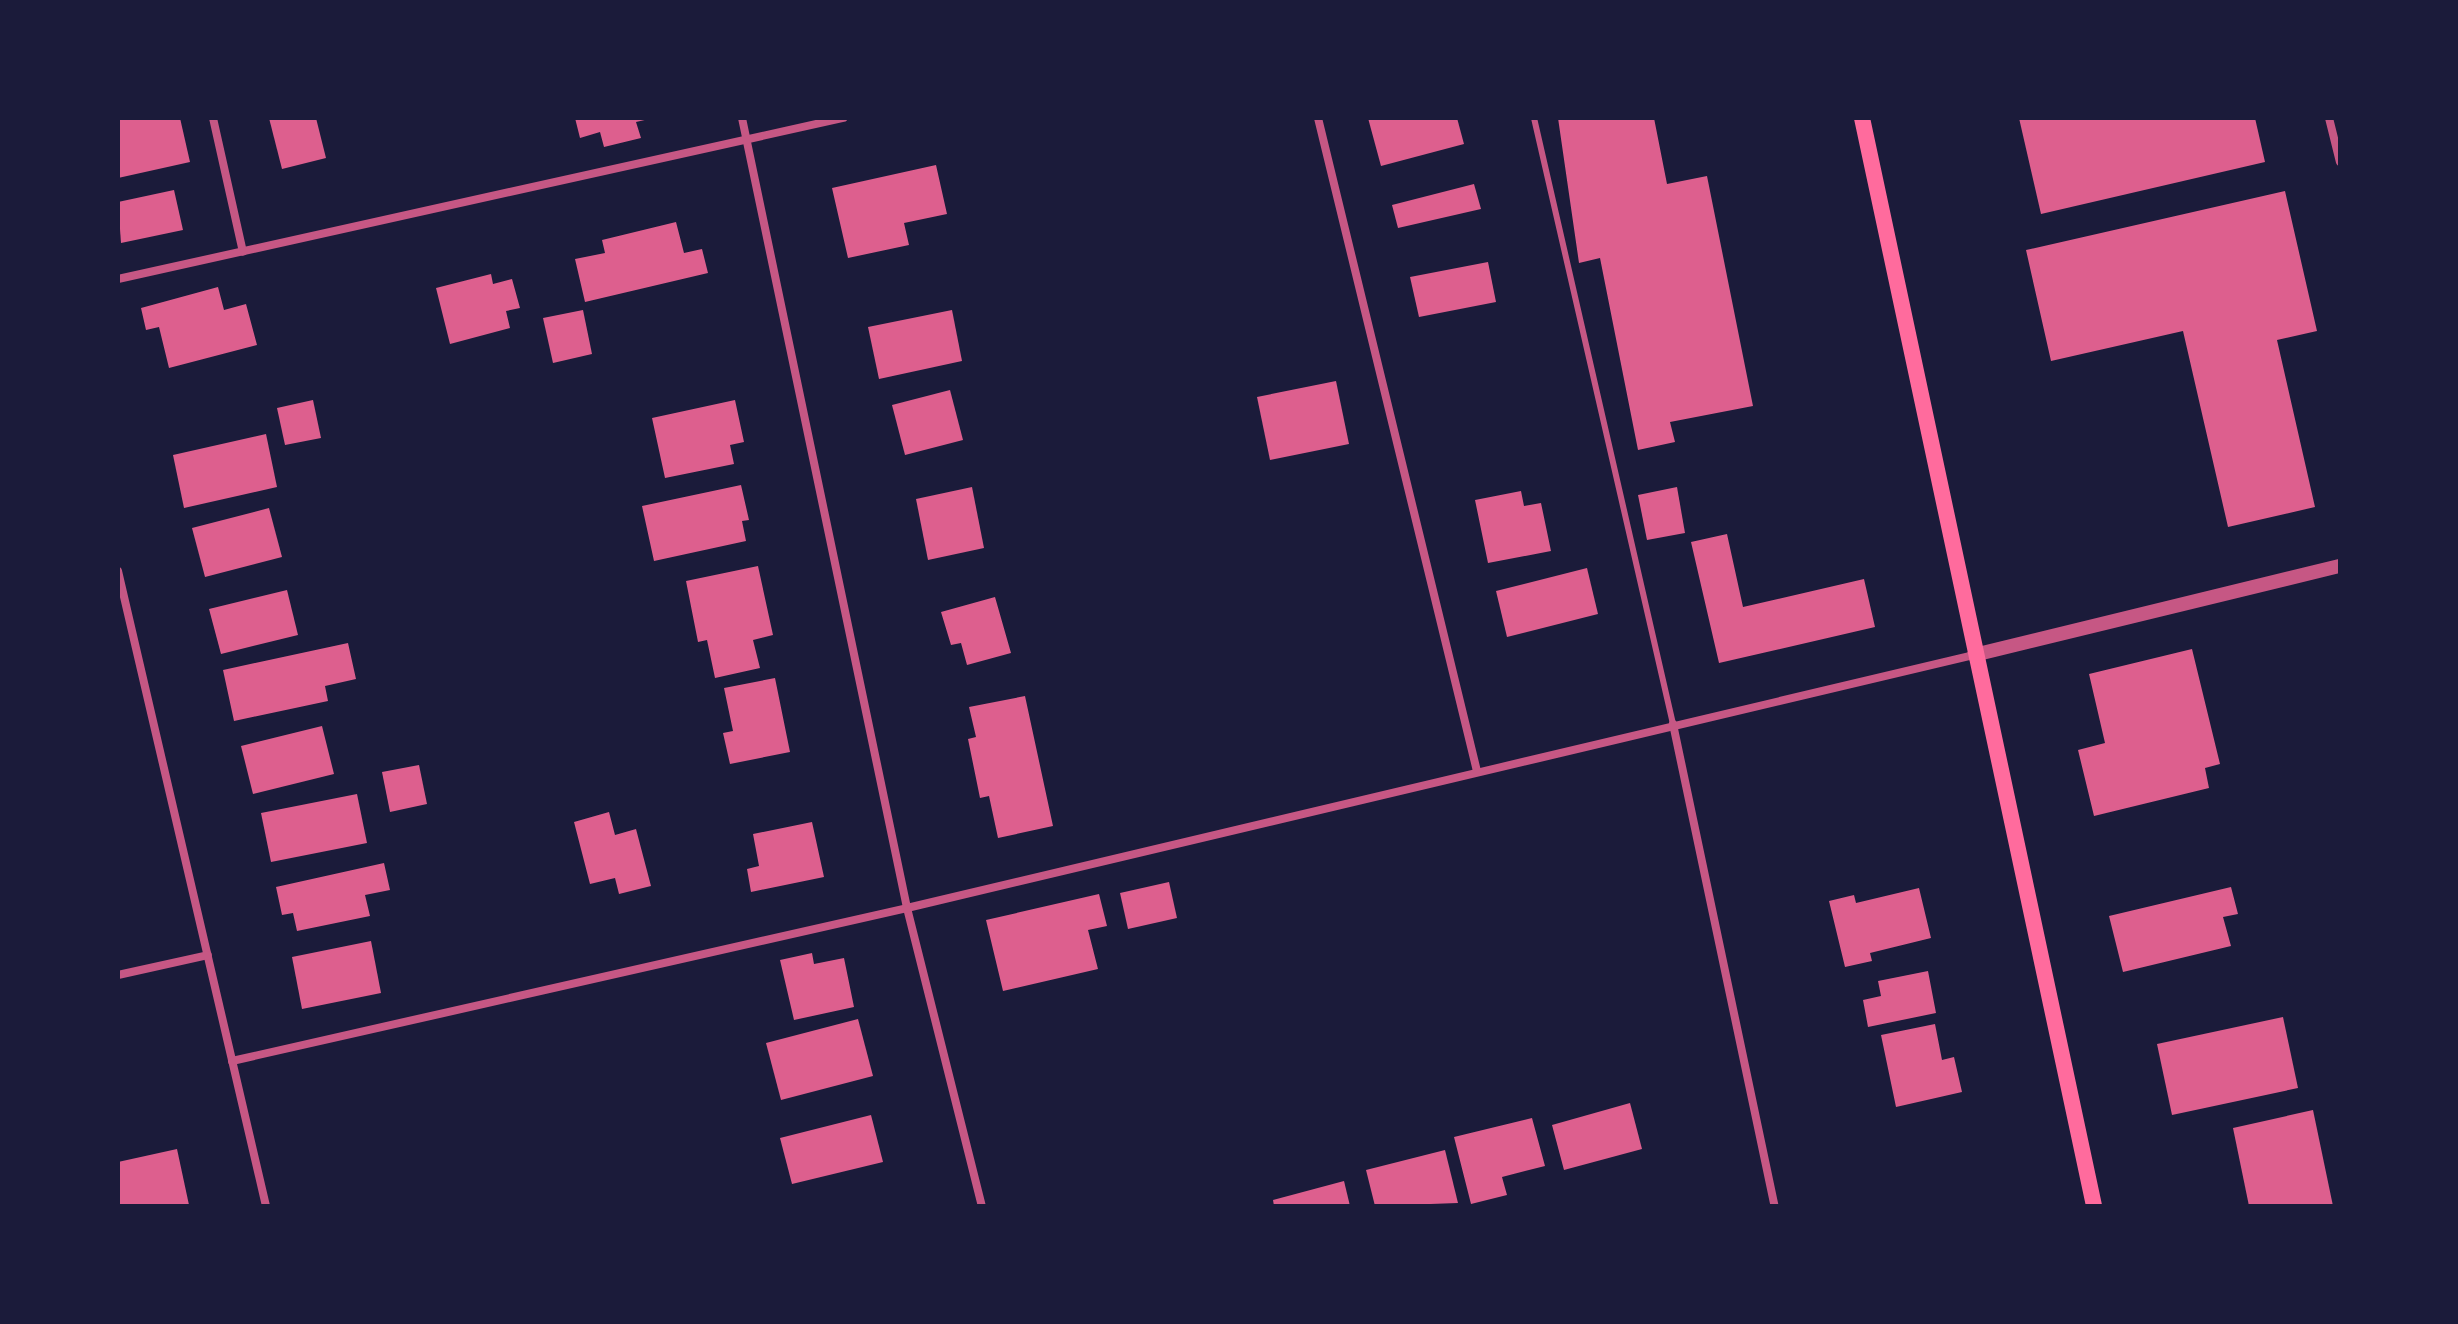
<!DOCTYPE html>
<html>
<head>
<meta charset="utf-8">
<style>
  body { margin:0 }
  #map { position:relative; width:2458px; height:1324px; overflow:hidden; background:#1b1b3a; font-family:Arial,sans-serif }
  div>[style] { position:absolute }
  .building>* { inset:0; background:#dd5f8e }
  .service>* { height:6px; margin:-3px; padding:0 3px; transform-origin:3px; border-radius:3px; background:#c65784 }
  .minor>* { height:8px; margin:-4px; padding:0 4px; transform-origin:4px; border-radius:4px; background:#c65784 }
  .tertiary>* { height:14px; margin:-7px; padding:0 7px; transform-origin:7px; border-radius:7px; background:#c65784 }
  .secondary>* { height:16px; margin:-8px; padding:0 8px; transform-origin:8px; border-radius:8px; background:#ff6b9d }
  span { translate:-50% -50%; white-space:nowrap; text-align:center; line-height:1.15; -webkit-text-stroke:6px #1b1b3a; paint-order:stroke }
  .frame { position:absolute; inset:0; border:120px solid #1b1b3a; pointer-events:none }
</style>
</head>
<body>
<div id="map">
  <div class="building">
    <div style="clip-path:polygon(118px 118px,180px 118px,190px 162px,118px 178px)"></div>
    <div style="clip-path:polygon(269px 118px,316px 118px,326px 158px,282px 169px)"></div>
    <div style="clip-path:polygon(575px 118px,648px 118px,649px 119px,636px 122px,641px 138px,604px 147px,600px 132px,580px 138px)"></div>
    <div style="clip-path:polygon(1368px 118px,1457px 118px,1464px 144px,1381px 166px)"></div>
    <div style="clip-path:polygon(1558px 118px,1654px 118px,1667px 184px,1707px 176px,1753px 406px,1670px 422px,1675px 442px,1638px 450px,1600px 258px,1579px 263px)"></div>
    <div style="clip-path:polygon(2019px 118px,2255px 118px,2265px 162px,2041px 214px)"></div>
    <div style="clip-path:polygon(936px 165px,947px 214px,904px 223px,909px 245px,848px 258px,832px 188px)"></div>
    <div style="clip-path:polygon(1474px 184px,1481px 209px,1398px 228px,1392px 205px)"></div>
    <div style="clip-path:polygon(174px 190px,183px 230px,121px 243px,118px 202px)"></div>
    <div style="clip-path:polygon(2285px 191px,2317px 331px,2277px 340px,2315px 507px,2228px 527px,2183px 331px,2051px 361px,2026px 250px)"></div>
    <div style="clip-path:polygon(676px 222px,684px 253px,702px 249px,708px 273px,585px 302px,575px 259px,605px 253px,602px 240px)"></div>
    <div style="clip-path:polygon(1488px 262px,1496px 302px,1419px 317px,1410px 277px)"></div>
    <div style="clip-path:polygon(491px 274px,493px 284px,512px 279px,520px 308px,506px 311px,510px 328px,450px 344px,436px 288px)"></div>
    <div style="clip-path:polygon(218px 287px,224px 310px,246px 304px,257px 345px,169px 368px,159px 327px,146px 330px,141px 308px)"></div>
    <div style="clip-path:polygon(583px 310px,592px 354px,553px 363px,543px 318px)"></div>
    <div style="clip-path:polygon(952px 310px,962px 361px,879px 379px,868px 327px)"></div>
    <div style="clip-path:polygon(1336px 381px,1349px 444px,1270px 460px,1257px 397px)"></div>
    <div style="clip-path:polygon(950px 390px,963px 440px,905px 455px,892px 405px)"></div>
    <div style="clip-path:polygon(313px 400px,321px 438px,285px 445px,277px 408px)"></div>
    <div style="clip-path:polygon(735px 400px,744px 442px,730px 445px,734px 464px,665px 478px,652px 418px)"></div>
    <div style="clip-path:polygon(266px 434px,277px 487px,184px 508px,173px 455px)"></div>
    <div style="clip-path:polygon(741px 485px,749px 520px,742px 521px,746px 541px,654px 561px,642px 506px)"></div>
    <div style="clip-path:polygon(972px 487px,984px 548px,928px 560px,916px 499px)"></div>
    <div style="clip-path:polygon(1677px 487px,1685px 533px,1647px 540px,1638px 495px)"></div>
    <div style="clip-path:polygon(1521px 491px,1524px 506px,1541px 503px,1551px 551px,1488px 563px,1475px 500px)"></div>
    <div style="clip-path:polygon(269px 508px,282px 557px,205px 577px,192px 528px)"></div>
    <div style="clip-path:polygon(1727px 534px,1743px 607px,1864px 579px,1875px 627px,1719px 663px,1691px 542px)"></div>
    <div style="clip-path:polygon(758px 566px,773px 635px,753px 640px,760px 668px,715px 678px,707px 640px,698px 642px,686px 581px)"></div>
    <div style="clip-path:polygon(1587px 568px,1598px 614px,1507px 637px,1496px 591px)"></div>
    <div style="clip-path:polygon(287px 590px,298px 635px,221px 654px,209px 609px)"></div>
    <div style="clip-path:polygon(995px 597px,1011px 653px,967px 665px,961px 643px,951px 645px,941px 612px)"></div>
    <div style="clip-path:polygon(348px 643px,356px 679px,325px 686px,328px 701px,234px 721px,223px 670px)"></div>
    <div style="clip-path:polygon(2192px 649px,2220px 764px,2205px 768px,2209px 788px,2094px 816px,2078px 750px,2105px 743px,2089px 674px)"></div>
    <div style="clip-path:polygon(775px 678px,790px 752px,730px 764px,723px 733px,733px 731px,724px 688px)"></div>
    <div style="clip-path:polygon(1025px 696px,1053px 826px,998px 838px,989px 796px,980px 798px,968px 739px,976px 737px,969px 707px)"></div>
    <div style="clip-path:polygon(322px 726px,334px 774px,253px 794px,241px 746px)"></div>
    <div style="clip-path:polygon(419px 765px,427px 804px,390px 812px,382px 772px)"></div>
    <div style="clip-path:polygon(357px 794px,367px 843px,271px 862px,261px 813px)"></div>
    <div style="clip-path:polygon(609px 812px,615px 835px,636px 829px,651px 886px,619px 894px,615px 878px,590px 884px,574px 822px)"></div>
    <div style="clip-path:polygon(812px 822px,824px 877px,751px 892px,747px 869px,759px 866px,753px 834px)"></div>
    <div style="clip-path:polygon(384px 863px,390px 890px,365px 895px,370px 916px,297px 931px,293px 913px,282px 915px,276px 887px)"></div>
    <div style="clip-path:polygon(1169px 882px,1177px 918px,1128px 929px,1120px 893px)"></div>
    <div style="clip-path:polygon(2231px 887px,2238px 914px,2223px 917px,2231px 946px,2123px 972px,2109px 916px)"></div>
    <div style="clip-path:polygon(1919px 888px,1931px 938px,1870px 953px,1872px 961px,1845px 967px,1829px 901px,1854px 895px,1856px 903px)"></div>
    <div style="clip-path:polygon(1099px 894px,1107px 926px,1088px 930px,1098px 969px,1003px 991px,986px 920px)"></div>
    <div style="clip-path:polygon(371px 941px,381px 993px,302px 1009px,292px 957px)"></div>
    <div style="clip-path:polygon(812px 953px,814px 964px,844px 958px,854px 1007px,794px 1020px,780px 960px)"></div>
    <div style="clip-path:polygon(1928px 971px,1936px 1013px,1868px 1027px,1863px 1000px,1881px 996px,1878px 981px)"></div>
    <div style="clip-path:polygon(2283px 1017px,2298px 1088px,2172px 1115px,2157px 1044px)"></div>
    <div style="clip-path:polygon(858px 1019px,873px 1076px,781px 1100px,766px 1043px)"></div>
    <div style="clip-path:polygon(1935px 1024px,1942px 1060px,1954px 1057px,1962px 1092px,1896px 1107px,1881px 1035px)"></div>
    <div style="clip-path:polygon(1630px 1103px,1642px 1149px,1564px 1170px,1552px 1125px)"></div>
    <div style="clip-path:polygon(2313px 1110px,2333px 1206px,2249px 1206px,2233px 1128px)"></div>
    <div style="clip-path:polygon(871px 1115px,883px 1162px,792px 1184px,780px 1138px)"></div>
    <div style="clip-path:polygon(1532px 1118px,1545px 1166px,1502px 1177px,1507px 1195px,1471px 1204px,1454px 1137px)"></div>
    <div style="clip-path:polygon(177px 1149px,189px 1205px,118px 1206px,118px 1162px)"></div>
    <div style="clip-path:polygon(1445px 1150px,1458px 1203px,1375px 1206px,1366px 1170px)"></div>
    <div style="clip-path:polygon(1344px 1181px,1350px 1206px,1274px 1206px,1273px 1200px)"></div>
  </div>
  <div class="service">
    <div style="left:1534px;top:118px;width:622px;rotate:77.08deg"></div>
  </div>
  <div class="minor">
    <div style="left:213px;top:118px;width:137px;rotate:77.4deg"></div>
    <div style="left:742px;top:118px;width:807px;rotate:78.2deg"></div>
    <div style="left:907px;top:908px;width:307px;rotate:75.9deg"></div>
    <div style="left:1318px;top:118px;width:672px;rotate:76.32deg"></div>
    <div style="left:2329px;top:118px;width:45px;rotate:76deg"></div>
    <div style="left:118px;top:279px;width:743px;rotate:-12.52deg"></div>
    <div style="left:118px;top:571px;width:652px;rotate:76.88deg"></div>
    <div style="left:1673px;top:724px;width:493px;rotate:78.1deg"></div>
    <div style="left:118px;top:975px;width:92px;rotate:-12.5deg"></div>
    <div style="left:232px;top:1061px;width:692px;rotate:-12.77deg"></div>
    <div style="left:907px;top:908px;width:1097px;rotate:-13.34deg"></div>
  </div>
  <div class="tertiary">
    <div style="left:1974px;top:655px;width:377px;rotate:-13.7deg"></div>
  </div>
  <div class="secondary">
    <div style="left:1862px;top:118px;width:1112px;rotate:77.96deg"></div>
  </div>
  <div class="frame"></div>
</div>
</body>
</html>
